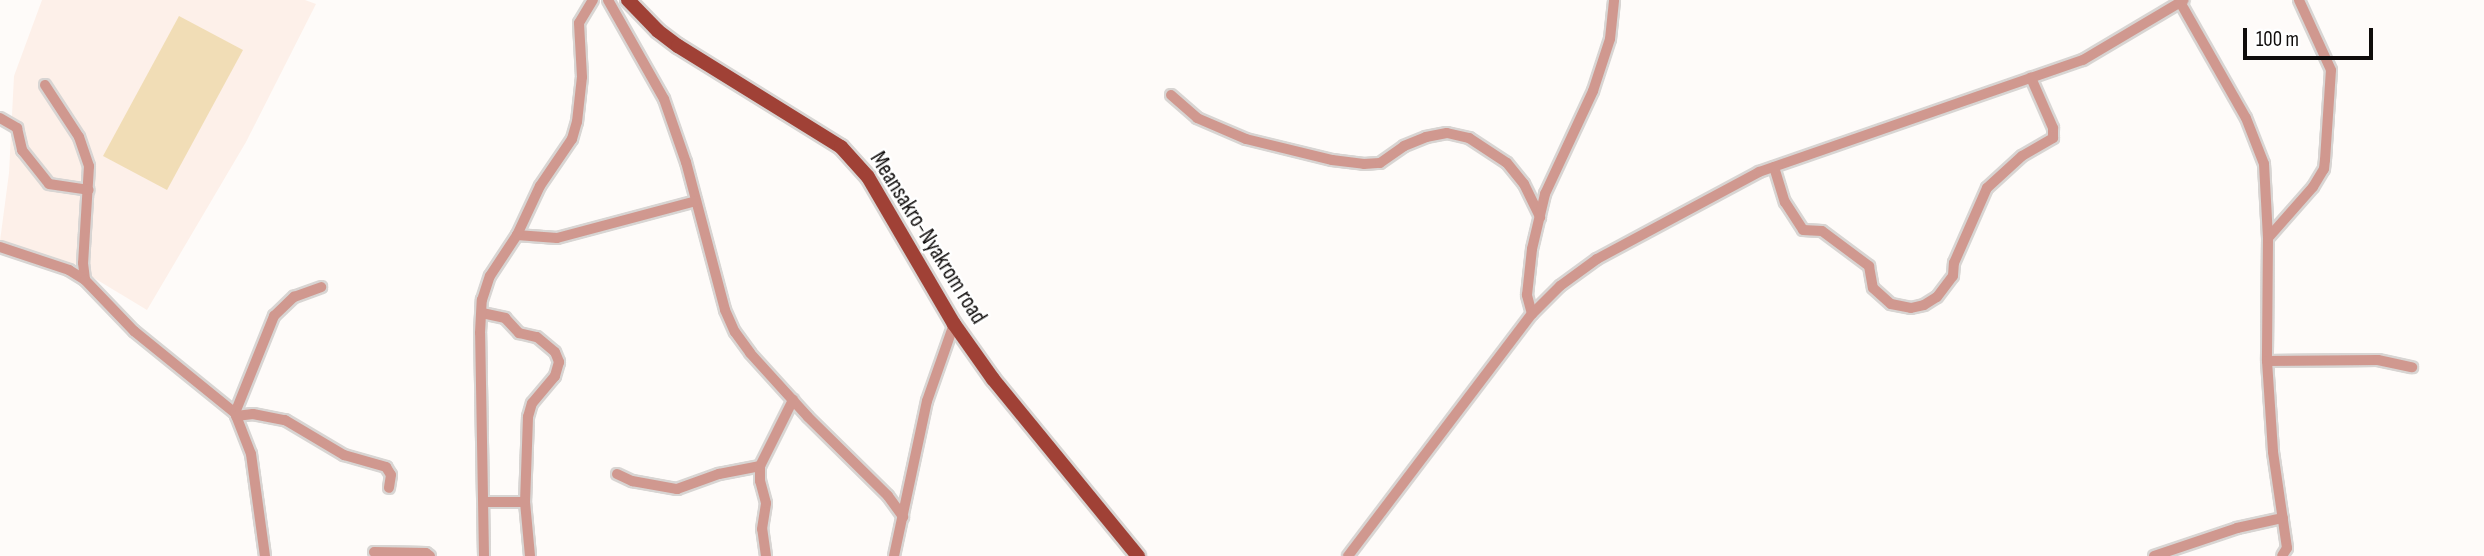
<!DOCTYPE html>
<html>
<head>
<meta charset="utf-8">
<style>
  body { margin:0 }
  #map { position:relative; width:2484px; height:556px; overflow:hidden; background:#fefbf9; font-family:"Sofia Sans Condensed",sans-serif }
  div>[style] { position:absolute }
  .built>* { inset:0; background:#fdf0e9 }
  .green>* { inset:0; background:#f1ddb6 }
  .roads { filter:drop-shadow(2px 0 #d8d5d3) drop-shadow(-2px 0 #d8d5d3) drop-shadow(0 2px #d8d5d3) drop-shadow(0 -2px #d8d5d3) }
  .minor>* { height:10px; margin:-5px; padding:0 5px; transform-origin:5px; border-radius:5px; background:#d0988f }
  .major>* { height:14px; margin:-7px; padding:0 7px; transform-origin:7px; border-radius:7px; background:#a04136 }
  span { translate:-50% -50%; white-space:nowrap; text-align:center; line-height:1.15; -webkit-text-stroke:5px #fff; paint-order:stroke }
  .street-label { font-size:23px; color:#0f0c0b }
  .scale { position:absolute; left:2243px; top:28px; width:130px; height:32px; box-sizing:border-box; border:4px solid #0f0c0b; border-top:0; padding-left:9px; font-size:21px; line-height:24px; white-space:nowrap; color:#0f0c0b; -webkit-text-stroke:5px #fff; paint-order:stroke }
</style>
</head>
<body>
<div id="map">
  <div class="built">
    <div style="clip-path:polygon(42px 0,305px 0,316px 4px,246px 142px,147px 310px,94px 278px,0 241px,9px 173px,14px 76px)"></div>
  </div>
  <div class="green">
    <div style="clip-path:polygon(179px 16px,243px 50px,167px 190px,103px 156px)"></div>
  </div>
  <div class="roads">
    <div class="minor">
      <div style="left:608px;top:0;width:114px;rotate:60.5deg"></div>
      <div style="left:664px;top:99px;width:67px;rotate:70.8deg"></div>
      <div style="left:686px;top:162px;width:153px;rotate:75.2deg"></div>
      <div style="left:725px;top:310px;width:24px;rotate:66deg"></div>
      <div style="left:735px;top:332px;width:26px;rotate:54deg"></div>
      <div style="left:750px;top:353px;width:86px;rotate:47.8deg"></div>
      <div style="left:808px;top:417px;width:112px;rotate:44.6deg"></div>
      <div style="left:888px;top:496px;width:26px;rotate:54deg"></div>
      <div style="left:2180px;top:2px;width:133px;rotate:60.4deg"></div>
      <div style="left:2246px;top:118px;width:49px;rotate:68.6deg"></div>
      <div style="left:2264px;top:164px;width:74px;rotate:86.9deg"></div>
      <div style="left:2268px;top:238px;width:123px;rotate:90.5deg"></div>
      <div style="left:2267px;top:361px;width:91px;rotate:86.2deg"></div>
      <div style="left:2273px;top:452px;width:97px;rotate:81.7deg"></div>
      <div style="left:2287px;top:548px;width:9px;rotate:122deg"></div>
      <div style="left:45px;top:85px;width:62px;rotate:56.8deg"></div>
      <div style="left:79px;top:137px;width:31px;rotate:71deg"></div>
      <div style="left:89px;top:166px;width:97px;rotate:93.5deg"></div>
      <div style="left:83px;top:263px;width:17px;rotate:83deg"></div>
      <div style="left:1171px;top:95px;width:35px;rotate:41deg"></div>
      <div style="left:1197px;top:118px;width:53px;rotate:23.2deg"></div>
      <div style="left:1246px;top:139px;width:89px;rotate:13.7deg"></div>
      <div style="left:1332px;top:160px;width:32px;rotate:7deg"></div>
      <div style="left:1364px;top:164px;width:16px;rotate:-4deg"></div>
      <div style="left:1380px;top:163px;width:29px;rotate:-35deg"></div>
      <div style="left:1404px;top:146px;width:24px;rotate:-22deg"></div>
      <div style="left:1426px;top:137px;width:21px;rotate:-11deg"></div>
      <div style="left:1447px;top:133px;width:23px;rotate:13deg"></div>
      <div style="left:1469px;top:138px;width:45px;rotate:33.3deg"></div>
      <div style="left:1507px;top:163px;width:27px;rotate:51deg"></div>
      <div style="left:1524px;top:184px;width:37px;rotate:64deg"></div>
      <div style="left:0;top:118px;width:20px;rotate:30deg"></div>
      <div style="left:17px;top:128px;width:23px;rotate:77deg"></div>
      <div style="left:22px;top:150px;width:43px;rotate:51.5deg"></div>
      <div style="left:49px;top:184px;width:40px;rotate:8.5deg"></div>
      <div style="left:1774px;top:167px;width:37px;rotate:73deg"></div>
      <div style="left:1785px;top:202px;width:33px;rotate:57deg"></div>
      <div style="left:1803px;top:230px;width:19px;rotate:3deg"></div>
      <div style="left:1822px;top:231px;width:59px;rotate:36.7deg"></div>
      <div style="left:1869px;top:266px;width:22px;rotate:80deg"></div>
      <div style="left:1873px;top:288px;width:24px;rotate:42deg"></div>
      <div style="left:1891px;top:304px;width:20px;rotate:11deg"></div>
      <div style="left:1911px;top:308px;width:13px;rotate:-13deg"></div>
      <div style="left:1924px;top:305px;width:15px;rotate:-32deg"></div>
      <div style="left:1937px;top:297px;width:26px;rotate:-53deg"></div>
      <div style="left:1953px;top:276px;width:13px;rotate:-86deg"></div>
      <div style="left:1954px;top:263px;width:82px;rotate:-66.3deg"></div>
      <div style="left:1987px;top:188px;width:47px;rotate:-42.4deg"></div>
      <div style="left:2022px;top:156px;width:36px;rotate:-30deg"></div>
      <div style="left:2053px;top:138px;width:10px;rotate:-90deg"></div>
      <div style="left:2053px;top:128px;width:55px;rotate:-113.7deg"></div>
      <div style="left:517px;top:235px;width:40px;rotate:4.3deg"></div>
      <div style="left:557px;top:238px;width:144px;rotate:-14.9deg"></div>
      <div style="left:2268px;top:238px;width:68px;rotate:-48.6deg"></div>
      <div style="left:2313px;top:187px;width:21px;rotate:-59deg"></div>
      <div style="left:2324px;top:169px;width:9px;rotate:-84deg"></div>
      <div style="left:2325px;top:160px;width:90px;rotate:-86.2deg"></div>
      <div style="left:2331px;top:70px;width:77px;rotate:-114.6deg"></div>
      <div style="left:0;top:247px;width:73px;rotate:18.4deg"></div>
      <div style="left:69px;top:270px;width:19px;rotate:32deg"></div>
      <div style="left:85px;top:280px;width:71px;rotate:46.1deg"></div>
      <div style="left:134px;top:331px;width:130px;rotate:39.1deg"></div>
      <div style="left:235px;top:413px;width:44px;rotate:68.7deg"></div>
      <div style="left:251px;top:454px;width:103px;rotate:82.2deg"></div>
      <div style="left:482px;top:313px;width:24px;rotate:12deg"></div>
      <div style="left:505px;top:318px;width:21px;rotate:47deg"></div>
      <div style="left:519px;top:333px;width:18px;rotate:13deg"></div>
      <div style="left:537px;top:337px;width:23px;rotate:40deg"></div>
      <div style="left:555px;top:352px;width:11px;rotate:68deg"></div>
      <div style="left:559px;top:362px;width:15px;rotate:106deg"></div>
      <div style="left:555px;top:376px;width:35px;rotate:130deg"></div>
      <div style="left:532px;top:403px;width:15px;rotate:106deg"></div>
      <div style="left:528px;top:417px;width:85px;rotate:92deg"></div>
      <div style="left:525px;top:502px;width:54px;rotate:84.7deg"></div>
      <div style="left:1532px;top:314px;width:20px;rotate:-105deg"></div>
      <div style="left:1527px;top:295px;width:46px;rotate:-83.8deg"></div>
      <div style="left:1532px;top:249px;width:57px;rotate:-76.7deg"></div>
      <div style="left:1545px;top:194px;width:114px;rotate:-65deg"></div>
      <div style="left:1593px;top:91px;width:55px;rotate:-71.9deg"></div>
      <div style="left:1610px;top:39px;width:39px;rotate:-84deg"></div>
      <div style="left:2267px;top:361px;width:111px;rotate:-0.5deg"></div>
      <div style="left:2378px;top:360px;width:35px;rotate:12deg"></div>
      <div style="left:235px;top:413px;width:105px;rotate:-68.1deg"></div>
      <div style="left:274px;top:316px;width:28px;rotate:-44deg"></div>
      <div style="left:294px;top:297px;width:29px;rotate:-20deg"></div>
      <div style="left:236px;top:416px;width:17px;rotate:-7deg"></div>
      <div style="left:253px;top:414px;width:33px;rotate:11deg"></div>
      <div style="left:285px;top:420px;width:69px;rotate:30.7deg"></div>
      <div style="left:344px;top:455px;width:44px;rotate:15.9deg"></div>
      <div style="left:386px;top:467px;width:9px;rotate:58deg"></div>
      <div style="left:391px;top:475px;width:13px;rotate:99deg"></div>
      <div style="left:617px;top:474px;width:17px;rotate:25deg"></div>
      <div style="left:632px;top:481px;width:46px;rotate:10.1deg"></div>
      <div style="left:677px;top:489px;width:45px;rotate:-19.7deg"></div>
      <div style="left:719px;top:474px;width:42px;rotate:-11deg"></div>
      <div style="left:485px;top:502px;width:40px"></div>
      <div style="left:374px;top:552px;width:52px;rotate:1.1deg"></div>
      <div style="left:426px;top:553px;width:5px;rotate:37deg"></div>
      <div style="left:484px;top:556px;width:223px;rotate:-91deg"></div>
      <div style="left:480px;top:333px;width:33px;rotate:-87deg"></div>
      <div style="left:482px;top:300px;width:25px;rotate:-72deg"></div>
      <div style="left:490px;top:276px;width:49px;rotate:-56.6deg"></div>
      <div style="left:517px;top:235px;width:54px;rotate:-64.9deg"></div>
      <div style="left:540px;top:186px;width:57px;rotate:-55.8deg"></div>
      <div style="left:572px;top:139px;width:18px;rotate:-74deg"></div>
      <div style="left:577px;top:122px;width:45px;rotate:-83.7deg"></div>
      <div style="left:582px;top:77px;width:54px;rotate:-93.2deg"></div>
      <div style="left:579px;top:23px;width:27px;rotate:-59deg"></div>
      <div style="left:766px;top:556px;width:27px;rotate:-98deg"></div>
      <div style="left:762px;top:529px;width:26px;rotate:-81deg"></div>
      <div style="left:766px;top:503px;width:23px;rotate:-105deg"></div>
      <div style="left:760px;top:481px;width:15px;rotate:-90deg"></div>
      <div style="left:760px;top:466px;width:74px;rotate:-63.4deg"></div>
      <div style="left:894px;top:556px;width:158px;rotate:-78deg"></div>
      <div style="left:927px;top:401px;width:82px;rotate:-70.7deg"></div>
      <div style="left:1348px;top:556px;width:304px;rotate:-52.8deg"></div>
      <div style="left:1532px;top:314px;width:40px;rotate:-45deg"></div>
      <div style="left:1560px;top:286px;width:46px;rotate:-36.1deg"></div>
      <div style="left:1597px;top:259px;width:184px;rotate:-28.2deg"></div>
      <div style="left:1759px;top:172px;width:343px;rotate:-19.1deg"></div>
      <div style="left:2083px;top:60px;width:117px;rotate:-30.7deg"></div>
      <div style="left:2154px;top:556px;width:88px;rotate:-18.6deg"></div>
      <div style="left:2237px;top:528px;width:47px;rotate:-12.3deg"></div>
    </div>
    <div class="major">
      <div style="left:628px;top:0;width:43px;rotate:45.9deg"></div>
      <div style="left:658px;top:31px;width:25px;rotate:37deg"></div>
      <div style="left:678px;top:46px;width:192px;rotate:31.8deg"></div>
      <div style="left:841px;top:147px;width:40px;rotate:48deg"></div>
      <div style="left:868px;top:177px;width:170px;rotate:59.7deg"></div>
      <div style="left:954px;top:324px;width:67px;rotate:54.7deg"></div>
      <div style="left:993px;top:379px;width:229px;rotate:50.7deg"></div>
    </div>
  </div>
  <div class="street-label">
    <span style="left:928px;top:238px;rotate:58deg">Meansakro-Nyakrom road</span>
  </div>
  <div class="scale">100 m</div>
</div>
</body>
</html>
